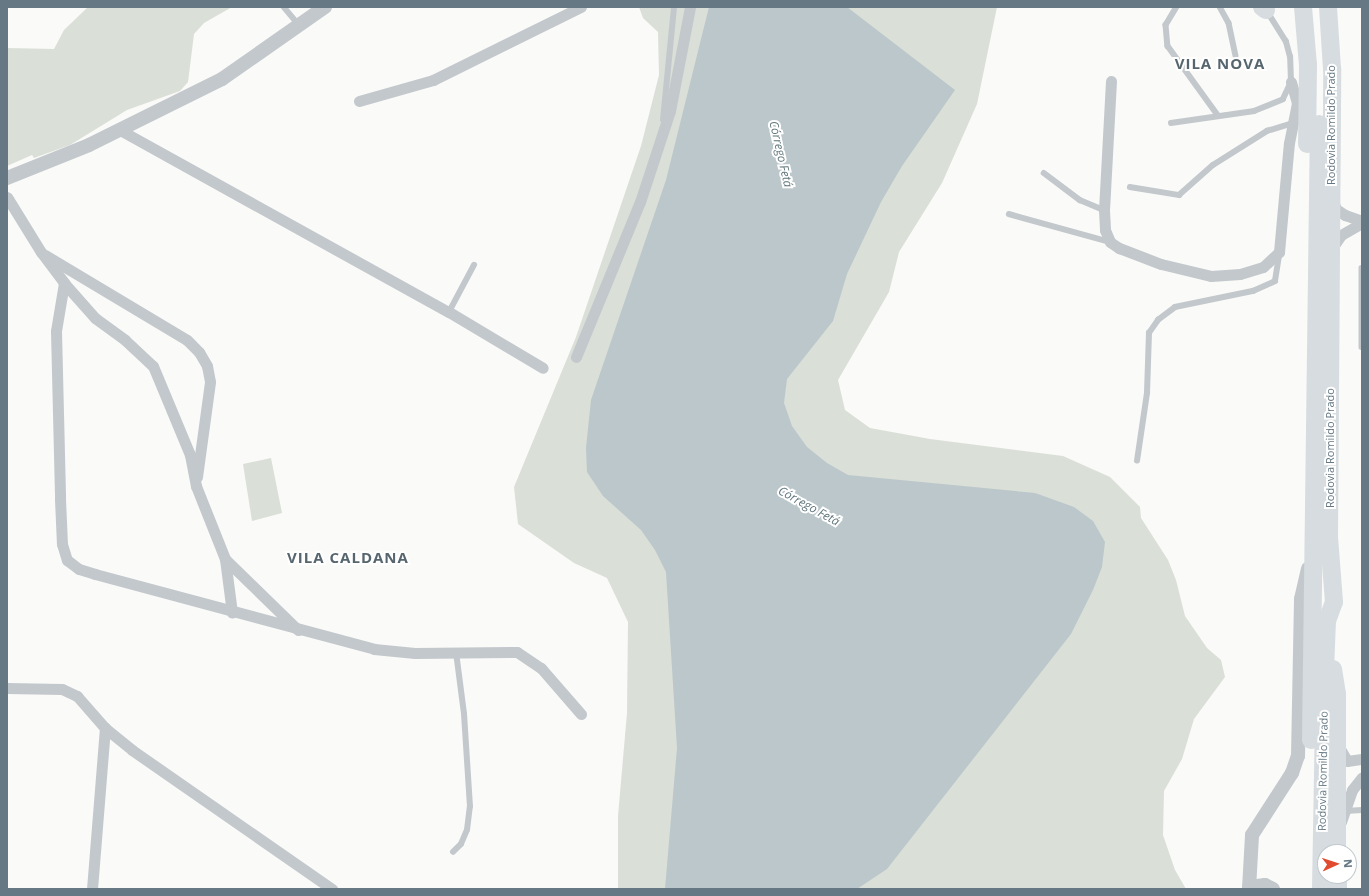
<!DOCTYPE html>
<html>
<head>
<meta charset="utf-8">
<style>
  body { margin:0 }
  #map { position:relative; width:1369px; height:896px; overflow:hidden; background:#fafaf8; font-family:"Open Sans",sans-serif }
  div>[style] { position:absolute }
  .green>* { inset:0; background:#dadfd7 }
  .water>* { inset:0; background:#bbc7cb }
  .service>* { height:5.5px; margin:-2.75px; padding:0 2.75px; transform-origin:2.75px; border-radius:2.75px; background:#c3c8cc }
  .minor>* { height:11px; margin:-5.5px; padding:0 5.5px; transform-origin:5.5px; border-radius:5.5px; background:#c3c8cc }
  .tertiary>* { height:14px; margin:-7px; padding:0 7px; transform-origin:7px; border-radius:7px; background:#c3c8cc }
  .primary>* { height:18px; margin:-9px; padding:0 9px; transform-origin:9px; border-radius:9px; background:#d6dcdf }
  span { translate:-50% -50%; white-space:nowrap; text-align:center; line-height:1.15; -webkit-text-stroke:4px #fff; paint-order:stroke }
  .street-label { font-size:11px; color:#657883 }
  .water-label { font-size:12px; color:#60767c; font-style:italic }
  .district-label { font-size:15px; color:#57666e; font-weight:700; letter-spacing:1px }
  .frame { position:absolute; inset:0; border:8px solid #657883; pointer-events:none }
  .north { position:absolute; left:1317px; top:844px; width:40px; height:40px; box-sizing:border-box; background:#fff; border:1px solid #c1c9cd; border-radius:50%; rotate:87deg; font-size:11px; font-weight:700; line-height:16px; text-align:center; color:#657883 }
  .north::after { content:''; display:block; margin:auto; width:14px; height:18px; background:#e14c31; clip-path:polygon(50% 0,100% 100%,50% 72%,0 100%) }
</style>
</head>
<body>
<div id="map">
  <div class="green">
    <div style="clip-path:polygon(88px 7px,232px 7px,204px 23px,194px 34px,188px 82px,180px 91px,127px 110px,70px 145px,34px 158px,32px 155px,7px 166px,7px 48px,54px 49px,64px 30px)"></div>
    <div style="clip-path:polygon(639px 7px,997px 7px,977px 104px,942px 183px,899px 252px,889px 292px,838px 380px,845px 410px,870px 428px,930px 439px,1063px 456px,1110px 477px,1140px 507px,1141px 518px,1168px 560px,1176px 580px,1185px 616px,1207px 648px,1221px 660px,1225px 677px,1194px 719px,1182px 759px,1164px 791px,1163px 835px,1175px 870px,1186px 889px,618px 889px,618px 816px,627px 713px,628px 622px,607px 578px,574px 563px,518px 524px,514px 487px,576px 337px,641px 146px,659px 75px,658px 32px,643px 18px)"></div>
    <div style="clip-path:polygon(271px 458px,282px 513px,252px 521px,243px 464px)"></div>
  </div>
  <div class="water">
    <div style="clip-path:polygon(709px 7px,847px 7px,955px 90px,902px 166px,881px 202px,847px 274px,833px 321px,787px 379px,784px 403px,792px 426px,807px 447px,827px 463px,848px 475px,1035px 493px,1074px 507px,1093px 521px,1105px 542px,1102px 567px,1093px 590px,1071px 634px,887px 869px,857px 889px,665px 889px,677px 748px,666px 572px,655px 550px,641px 530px,603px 496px,587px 472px,586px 448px,591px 400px,666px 180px)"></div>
  </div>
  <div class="service">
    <div style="left:284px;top:7px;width:23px;rotate:50deg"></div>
    <div style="left:1177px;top:7px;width:21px;rotate:121deg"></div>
    <div style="left:1166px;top:25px;width:21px;rotate:85deg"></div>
    <div style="left:1168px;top:46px;width:85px;rotate:54.1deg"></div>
    <div style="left:1220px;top:7px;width:18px;rotate:61deg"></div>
    <div style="left:1229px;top:23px;width:33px;rotate:78deg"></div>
    <div style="left:663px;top:120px;width:114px;rotate:-84.4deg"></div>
    <div style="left:1171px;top:123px;width:84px;rotate:-8.2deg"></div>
    <div style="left:1254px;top:111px;width:31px;rotate:-22deg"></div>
    <div style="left:1283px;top:99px;width:19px;rotate:-65deg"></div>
    <div style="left:1291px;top:82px;width:25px;rotate:-92deg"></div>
    <div style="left:1290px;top:57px;width:16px;rotate:-105deg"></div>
    <div style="left:1286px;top:42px;width:36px;rotate:-122deg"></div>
    <div style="left:1044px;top:173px;width:45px;rotate:36.9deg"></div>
    <div style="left:1080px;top:200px;width:26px;rotate:23deg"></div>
    <div style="left:1130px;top:187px;width:50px;rotate:9.3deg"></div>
    <div style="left:1179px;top:195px;width:45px;rotate:-41.4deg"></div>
    <div style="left:1213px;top:165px;width:64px;rotate:-32.2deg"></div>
    <div style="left:1267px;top:131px;width:28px;rotate:-17deg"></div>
    <div style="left:1009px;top:214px;width:105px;rotate:15.5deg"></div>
    <div style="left:1362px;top:268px;width:79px;rotate:90deg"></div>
    <div style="left:449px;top:312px;width:53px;rotate:-62deg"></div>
    <div style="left:1137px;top:461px;width:69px;rotate:-81.6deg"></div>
    <div style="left:1147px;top:393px;width:60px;rotate:-88.1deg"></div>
    <div style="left:1149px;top:333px;width:16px;rotate:-55deg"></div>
    <div style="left:1158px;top:320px;width:21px;rotate:-37deg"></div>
    <div style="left:1175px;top:307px;width:80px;rotate:-11.6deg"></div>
    <div style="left:1253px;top:291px;width:24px;rotate:-24deg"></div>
    <div style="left:1275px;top:281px;width:26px;rotate:-81deg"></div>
    <div style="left:1345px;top:811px;width:17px;rotate:-3deg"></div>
    <div style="left:453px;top:852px;width:11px;rotate:-45deg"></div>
    <div style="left:461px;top:844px;width:15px;rotate:-67deg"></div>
    <div style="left:467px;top:830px;width:23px;rotate:-83deg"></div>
    <div style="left:470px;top:807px;width:93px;rotate:-93.7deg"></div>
    <div style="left:464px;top:714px;width:63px;rotate:-97.4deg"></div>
  </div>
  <div class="minor">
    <div style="left:1111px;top:81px;width:129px;rotate:93.1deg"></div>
    <div style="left:1104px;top:210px;width:20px;rotate:87deg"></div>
    <div style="left:1105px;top:230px;width:13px;rotate:67deg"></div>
    <div style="left:1110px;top:242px;width:11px;rotate:34deg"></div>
    <div style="left:1119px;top:248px;width:45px;rotate:20.9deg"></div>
    <div style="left:1161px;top:264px;width:51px;rotate:13.5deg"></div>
    <div style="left:1211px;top:276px;width:29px;rotate:-4deg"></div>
    <div style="left:1240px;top:274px;width:24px;rotate:-17deg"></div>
    <div style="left:1263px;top:267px;width:22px;rotate:-43deg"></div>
    <div style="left:1279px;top:252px;width:109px;rotate:-84.8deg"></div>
    <div style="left:1289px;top:143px;width:41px;rotate:-78.7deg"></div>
    <div style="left:1297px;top:103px;width:22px;rotate:-106deg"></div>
    <div style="left:359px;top:101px;width:77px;rotate:-15.8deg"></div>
    <div style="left:433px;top:80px;width:165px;rotate:-26.3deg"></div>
    <div style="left:120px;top:130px;width:376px;rotate:29deg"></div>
    <div style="left:449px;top:312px;width:109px;rotate:30.8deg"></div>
    <div style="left:7px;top:197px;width:65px;rotate:58.3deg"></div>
    <div style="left:41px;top:252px;width:39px;rotate:53deg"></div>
    <div style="left:64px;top:283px;width:47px;rotate:48.5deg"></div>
    <div style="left:95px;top:318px;width:37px;rotate:36deg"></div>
    <div style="left:125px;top:340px;width:38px;rotate:43deg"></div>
    <div style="left:153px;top:366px;width:96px;rotate:67.4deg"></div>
    <div style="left:190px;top:455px;width:32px;rotate:79deg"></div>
    <div style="left:196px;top:486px;width:79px;rotate:68.3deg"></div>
    <div style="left:225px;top:559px;width:54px;rotate:82.6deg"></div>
    <div style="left:1333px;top:201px;width:9px;rotate:69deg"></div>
    <div style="left:1336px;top:209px;width:11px;rotate:34deg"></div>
    <div style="left:1345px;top:215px;width:18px;rotate:19deg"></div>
    <div style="left:1332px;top:248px;width:16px;rotate:-55deg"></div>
    <div style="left:1341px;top:235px;width:24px;rotate:-30deg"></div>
    <div style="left:45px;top:255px;width:165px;rotate:30.9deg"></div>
    <div style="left:187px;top:340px;width:17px;rotate:45deg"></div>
    <div style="left:199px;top:352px;width:16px;rotate:60deg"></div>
    <div style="left:207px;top:366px;width:16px;rotate:79deg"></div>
    <div style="left:210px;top:382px;width:96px;rotate:97.8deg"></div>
    <div style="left:64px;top:283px;width:49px;rotate:99.5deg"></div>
    <div style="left:56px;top:331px;width:168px;rotate:88.6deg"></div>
    <div style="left:60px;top:499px;width:45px;rotate:87.5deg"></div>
    <div style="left:62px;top:544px;width:17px;rotate:73deg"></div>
    <div style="left:67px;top:560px;width:15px;rotate:37deg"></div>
    <div style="left:79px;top:569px;width:17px;rotate:17deg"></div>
    <div style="left:95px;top:574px;width:289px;rotate:15deg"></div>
    <div style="left:374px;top:649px;width:41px;rotate:5.6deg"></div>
    <div style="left:415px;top:653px;width:102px;rotate:-0.6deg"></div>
    <div style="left:517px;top:652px;width:29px;rotate:34deg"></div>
    <div style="left:541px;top:668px;width:61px;rotate:49deg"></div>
    <div style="left:576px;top:357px;width:168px;rotate:-67.6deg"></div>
    <div style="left:640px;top:202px;width:96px;rotate:-71.8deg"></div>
    <div style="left:670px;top:111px;width:106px;rotate:-79.1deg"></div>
    <div style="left:225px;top:559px;width:102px;rotate:44.2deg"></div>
    <div style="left:7px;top:688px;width:55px;rotate:1deg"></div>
    <div style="left:62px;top:689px;width:17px;rotate:25deg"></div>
    <div style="left:77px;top:696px;width:43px;rotate:48.8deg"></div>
    <div style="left:105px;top:728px;width:35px;rotate:39deg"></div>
    <div style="left:132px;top:750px;width:244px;rotate:34.8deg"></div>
    <div style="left:1339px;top:747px;width:16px;rotate:60deg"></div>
    <div style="left:1347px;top:761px;width:15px;rotate:-8deg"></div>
    <div style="left:1341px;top:822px;width:34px;rotate:-71deg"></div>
    <div style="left:1352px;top:790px;width:16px;rotate:-52deg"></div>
    <div style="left:92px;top:889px;width:162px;rotate:-85.4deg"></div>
  </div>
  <div class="tertiary">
    <div style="left:7px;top:178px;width:88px;rotate:-21.9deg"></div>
    <div style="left:89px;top:145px;width:148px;rotate:-26.4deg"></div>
    <div style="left:222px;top:79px;width:126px;rotate:-35deg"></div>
    <div style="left:1249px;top:887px;width:16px;rotate:-7deg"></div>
    <div style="left:1265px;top:885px;width:9px;rotate:27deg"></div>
    <div style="left:1249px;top:889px;width:54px;rotate:-86.8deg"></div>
    <div style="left:1252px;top:835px;width:74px;rotate:-57.2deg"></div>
    <div style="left:1292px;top:773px;width:18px;rotate:-71deg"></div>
    <div style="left:1298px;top:756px;width:157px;rotate:-88.9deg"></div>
    <div style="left:1301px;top:599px;width:31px;rotate:-77deg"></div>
  </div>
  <div class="primary">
    <div style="left:1262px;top:7px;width:5px;rotate:37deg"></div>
    <div style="left:1303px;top:7px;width:58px;rotate:85.1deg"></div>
    <div style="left:1308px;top:65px;width:79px;rotate:90.7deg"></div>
    <div style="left:1333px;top:669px;width:25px;rotate:81deg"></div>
    <div style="left:1337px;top:694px;width:158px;rotate:90deg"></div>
    <div style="left:1311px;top:740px;width:616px;rotate:-89.26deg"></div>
    <div style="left:1338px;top:876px;width:13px;rotate:90deg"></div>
    <div style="left:1321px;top:889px;width:219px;rotate:-89deg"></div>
    <div style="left:1325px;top:670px;width:49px;rotate:-87.7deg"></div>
    <div style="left:1327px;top:621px;width:20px;rotate:-70deg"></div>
    <div style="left:1334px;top:602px;width:65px;rotate:-94.4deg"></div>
    <div style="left:1329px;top:537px;width:468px;rotate:-89.6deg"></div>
    <div style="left:1332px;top:69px;width:62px;rotate:-93.7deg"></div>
  </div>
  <div class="street-label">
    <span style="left:1331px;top:125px;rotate:-90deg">Rodovia Romildo Prado</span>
    <span style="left:1330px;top:448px;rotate:-90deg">Rodovia Romildo Prado</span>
    <span style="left:1323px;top:771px;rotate:-89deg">Rodovia Romildo Prado</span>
  </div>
  <div class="water-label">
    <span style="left:781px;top:154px;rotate:77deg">Córrego Fetá</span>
    <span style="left:809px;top:506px;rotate:29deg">Córrego Fetá</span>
  </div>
  <div class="district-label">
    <span style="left:1220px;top:64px">VILA NOVA</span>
    <span style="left:348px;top:558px">VILA CALDANA</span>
  </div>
  <div class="frame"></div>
  <div class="north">N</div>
</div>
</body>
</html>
